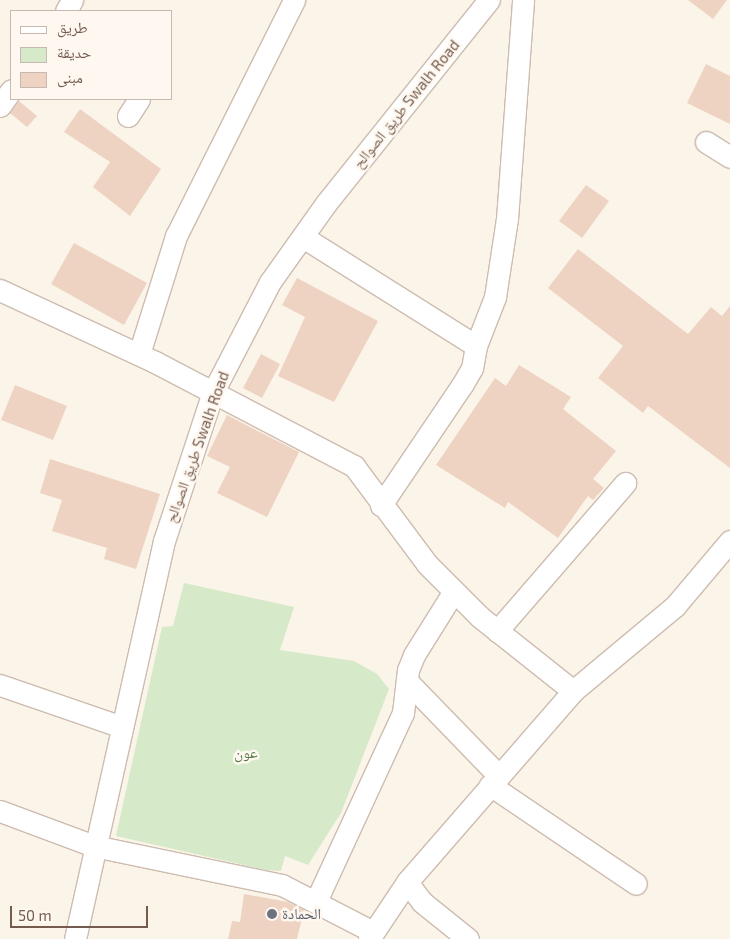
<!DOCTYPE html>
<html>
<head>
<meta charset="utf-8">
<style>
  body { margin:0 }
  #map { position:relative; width:730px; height:939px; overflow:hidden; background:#fbf4e9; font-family:"Exo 2","Noto Naskh Arabic",sans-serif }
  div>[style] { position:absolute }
  .green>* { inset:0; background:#d6e9c8 }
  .building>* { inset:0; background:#efd3c2 }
  .roads { filter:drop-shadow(1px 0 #cdbcb0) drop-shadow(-1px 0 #cdbcb0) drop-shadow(0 1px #cdbcb0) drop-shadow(0 -1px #cdbcb0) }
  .minor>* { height:21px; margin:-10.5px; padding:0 10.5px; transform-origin:10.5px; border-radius:10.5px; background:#fff }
  .dots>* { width:14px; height:14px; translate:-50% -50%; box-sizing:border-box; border:2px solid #fef8f0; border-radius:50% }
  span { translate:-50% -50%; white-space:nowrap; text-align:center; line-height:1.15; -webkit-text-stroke:5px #fef8f0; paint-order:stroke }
  .street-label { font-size:15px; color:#755b4e }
  .park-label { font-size:15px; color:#577a46 }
  .worship-label { font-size:15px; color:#5b616d }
  .left { translate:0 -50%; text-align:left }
  .legend { position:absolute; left:10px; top:10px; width:162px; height:90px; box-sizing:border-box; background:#fef8f0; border:1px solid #c7b9af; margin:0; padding:6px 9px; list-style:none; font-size:15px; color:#755b4e }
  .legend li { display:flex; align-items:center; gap:10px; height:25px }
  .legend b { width:25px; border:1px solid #c7b9af }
  .scale { position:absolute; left:10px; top:906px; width:138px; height:22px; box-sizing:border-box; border:2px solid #755b4e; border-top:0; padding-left:6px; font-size:15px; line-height:18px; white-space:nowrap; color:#755b4e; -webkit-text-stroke:4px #fef8f0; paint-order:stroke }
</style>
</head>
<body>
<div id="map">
  <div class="green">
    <div style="clip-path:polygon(184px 583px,294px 607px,280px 650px,354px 661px,377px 674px,389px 689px,341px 813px,308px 865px,285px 856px,281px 871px,266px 870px,116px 836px,162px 627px,173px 626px)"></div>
  </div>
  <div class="building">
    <div style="clip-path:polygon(688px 0,727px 0,713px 19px)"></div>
    <div style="clip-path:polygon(706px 64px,730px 76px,730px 124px,687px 103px)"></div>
    <div style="clip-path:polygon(19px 101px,37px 116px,27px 127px,10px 113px)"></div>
    <div style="clip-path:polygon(80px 109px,161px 169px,130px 216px,93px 187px,110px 162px,64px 132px)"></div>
    <div style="clip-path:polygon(586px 185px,609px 201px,582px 238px,559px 221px)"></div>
    <div style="clip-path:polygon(74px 243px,147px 283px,124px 325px,51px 284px)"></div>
    <div style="clip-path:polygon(578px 249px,688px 334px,711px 307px,722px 316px,730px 306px,730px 468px,648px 406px,643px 413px,598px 378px,623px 346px,548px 288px)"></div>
    <div style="clip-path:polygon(297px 278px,378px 321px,334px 402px,278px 376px,305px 317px,282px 305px)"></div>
    <div style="clip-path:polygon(261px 354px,280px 364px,262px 398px,243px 388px)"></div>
    <div style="clip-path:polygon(519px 365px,571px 397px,563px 409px,616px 451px,593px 479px,604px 488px,593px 500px,588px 496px,558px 538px,508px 502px,505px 508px,436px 465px,495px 378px,506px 386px)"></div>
    <div style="clip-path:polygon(15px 385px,67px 406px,53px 440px,1px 420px)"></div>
    <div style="clip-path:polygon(227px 415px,299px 452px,267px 517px,217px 493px,230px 467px,207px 456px)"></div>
    <div style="clip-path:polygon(50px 459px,160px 494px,136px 569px,104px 559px,107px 548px,52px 531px,62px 500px,40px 493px)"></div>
    <div style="clip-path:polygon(244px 894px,288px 902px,304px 910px,297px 939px,228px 939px,232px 921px,240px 922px)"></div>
  </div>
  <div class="roads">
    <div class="minor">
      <div style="left:66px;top:11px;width:13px;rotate:-61deg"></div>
      <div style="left:0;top:106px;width:19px;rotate:-55deg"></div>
      <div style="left:128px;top:116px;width:20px;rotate:-57deg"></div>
      <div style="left:706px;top:142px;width:28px;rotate:32deg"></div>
      <div style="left:303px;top:237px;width:204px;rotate:32.2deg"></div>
      <div style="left:476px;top:346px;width:22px;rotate:100deg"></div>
      <div style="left:472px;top:368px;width:20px;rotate:120deg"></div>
      <div style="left:462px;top:385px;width:145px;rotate:124deg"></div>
      <div style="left:0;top:290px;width:171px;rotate:24.9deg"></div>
      <div style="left:155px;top:362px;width:225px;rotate:27.6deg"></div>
      <div style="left:354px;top:466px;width:122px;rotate:53.3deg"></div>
      <div style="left:427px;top:564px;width:75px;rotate:45deg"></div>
      <div style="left:480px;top:617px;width:119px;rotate:38.5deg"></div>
      <div style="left:476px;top:346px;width:53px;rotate:-68.8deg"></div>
      <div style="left:495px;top:297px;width:79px;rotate:-81.3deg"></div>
      <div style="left:507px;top:219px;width:220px;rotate:-85.8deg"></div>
      <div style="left:139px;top:354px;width:124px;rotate:-72.6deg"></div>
      <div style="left:176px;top:236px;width:264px;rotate:-63.4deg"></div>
      <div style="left:497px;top:631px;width:196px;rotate:-49.1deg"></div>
      <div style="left:407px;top:681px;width:132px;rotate:45.9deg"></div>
      <div style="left:0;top:685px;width:126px;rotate:19deg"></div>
      <div style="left:490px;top:785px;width:176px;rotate:34.1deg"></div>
      <div style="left:0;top:811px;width:100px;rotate:20.4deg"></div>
      <div style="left:94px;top:846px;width:192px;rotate:11.7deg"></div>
      <div style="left:282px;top:885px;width:102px;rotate:27.3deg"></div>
      <div style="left:407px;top:882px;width:25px;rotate:53deg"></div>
      <div style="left:422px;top:902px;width:59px;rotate:38.8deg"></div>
      <div style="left:317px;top:899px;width:205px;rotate:-65.2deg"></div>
      <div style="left:403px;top:713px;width:43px;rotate:-83.4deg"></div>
      <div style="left:408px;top:670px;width:16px;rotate:-68deg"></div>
      <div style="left:414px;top:655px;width:75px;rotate:-58deg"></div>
      <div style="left:75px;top:939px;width:408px;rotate:-77.4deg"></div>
      <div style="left:164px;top:541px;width:157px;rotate:-71.8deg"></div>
      <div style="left:213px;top:392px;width:124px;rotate:-62.6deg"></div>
      <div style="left:270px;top:282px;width:98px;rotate:-54.5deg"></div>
      <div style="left:327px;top:202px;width:259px;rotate:-51.3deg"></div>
      <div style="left:369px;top:939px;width:69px;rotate:-56.3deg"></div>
      <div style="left:407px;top:882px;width:253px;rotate:-49deg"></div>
      <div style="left:573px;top:691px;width:133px;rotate:-39.8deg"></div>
      <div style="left:675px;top:606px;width:85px;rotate:-49.8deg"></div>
    </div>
  </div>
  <div class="dots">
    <div style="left:272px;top:914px;background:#6b7280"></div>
  </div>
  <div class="street-label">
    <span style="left:406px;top:104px;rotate:-51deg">طريق الصوالح Swalh Road</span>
    <span style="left:197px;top:447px;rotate:-70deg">طريق الصوالح Swalh Road</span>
  </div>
  <div class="park-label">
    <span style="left:246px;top:753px">عون</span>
  </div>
  <div class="worship-label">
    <span class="left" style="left:282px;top:914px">الحمادة</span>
  </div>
  <ul class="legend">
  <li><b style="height:6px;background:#fff"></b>طريق</li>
  <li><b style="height:14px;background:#d6e9c8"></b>حديقة</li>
  <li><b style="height:14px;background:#efd3c2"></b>مبنى</li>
  </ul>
  <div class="scale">50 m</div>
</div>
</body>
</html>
